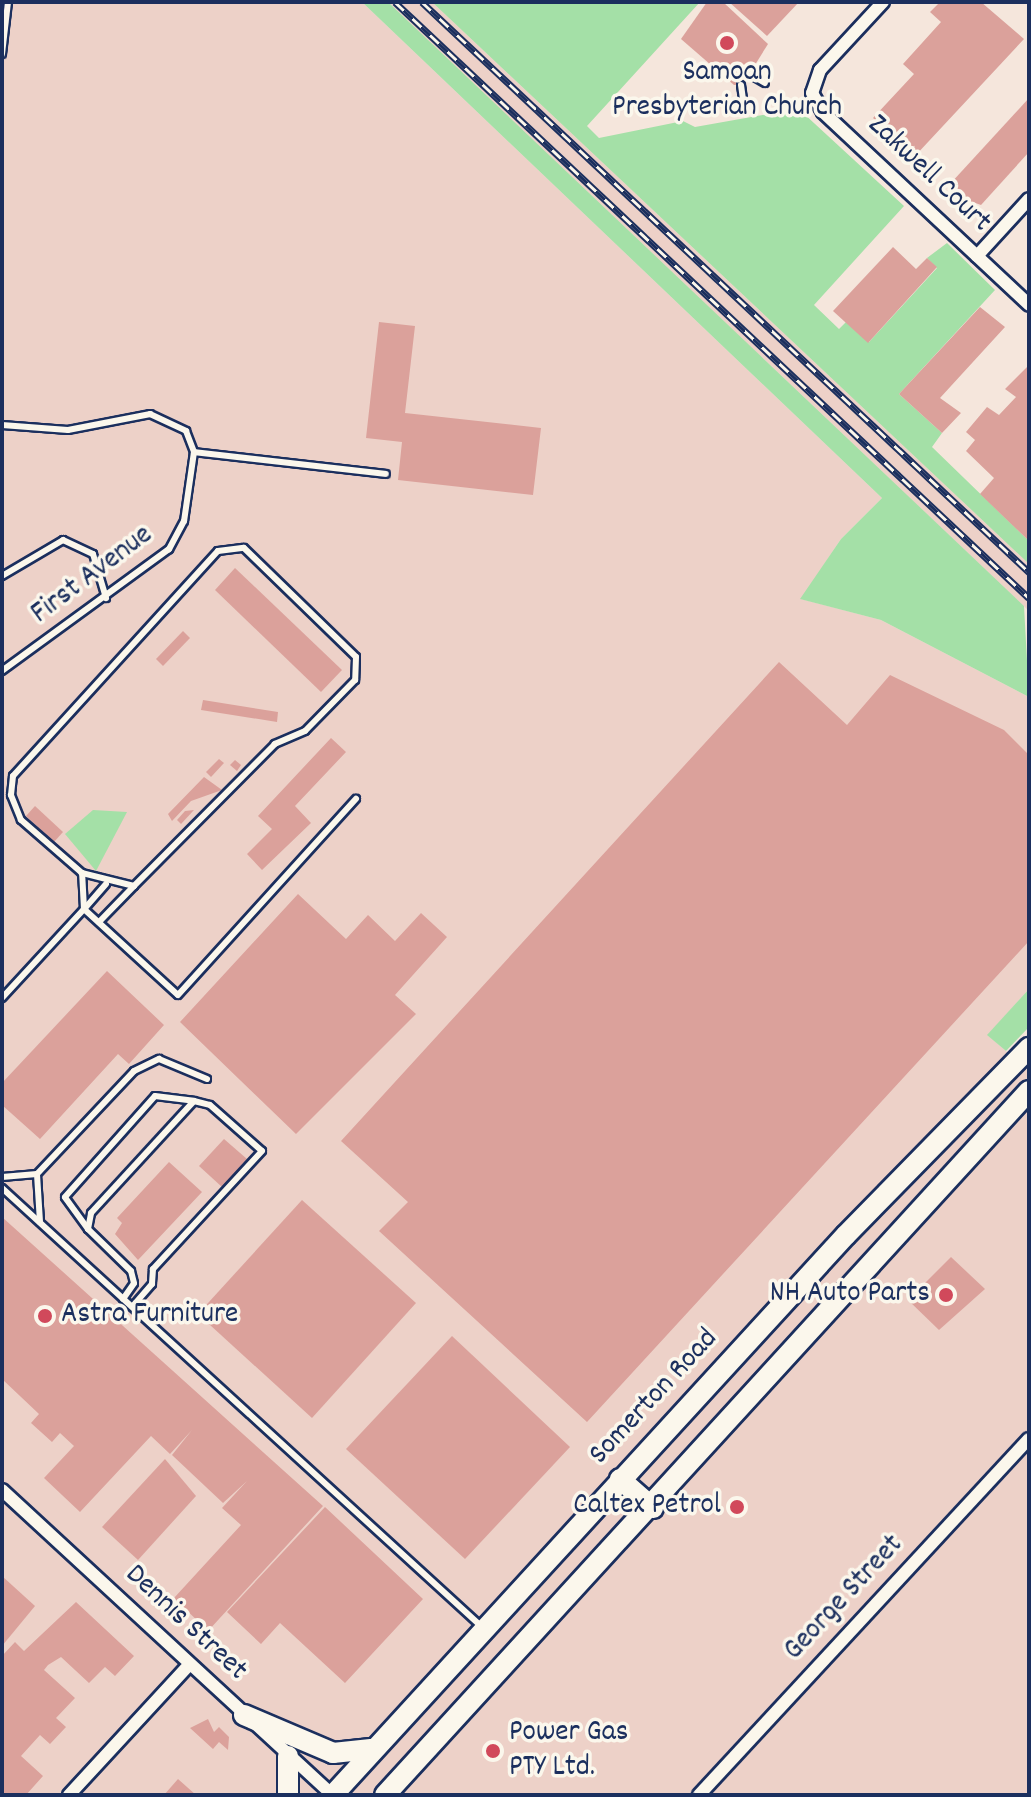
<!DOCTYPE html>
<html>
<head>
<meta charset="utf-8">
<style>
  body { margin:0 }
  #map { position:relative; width:1031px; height:1797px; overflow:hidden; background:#f5e6dc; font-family:Dekko,sans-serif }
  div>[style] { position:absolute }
  .built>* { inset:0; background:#edd1c8 }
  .green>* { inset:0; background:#a4e0a7 }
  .building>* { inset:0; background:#dba19b }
  .roads { filter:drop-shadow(2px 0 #1b2f5e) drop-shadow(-2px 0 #1b2f5e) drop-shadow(0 2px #1b2f5e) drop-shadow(0 -2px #1b2f5e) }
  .service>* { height:6px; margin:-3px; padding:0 3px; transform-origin:3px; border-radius:3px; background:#fbf7ec }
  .minor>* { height:12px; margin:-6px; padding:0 6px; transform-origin:6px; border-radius:6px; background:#fbf7ec }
  .primary>* { height:20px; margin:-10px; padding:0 10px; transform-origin:10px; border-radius:10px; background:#fbf7ec }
  .rail>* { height:7px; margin-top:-3.5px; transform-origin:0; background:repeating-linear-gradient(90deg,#fbf7ec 0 12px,#1b2f5e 0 24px); box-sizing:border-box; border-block:2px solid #1b2f5e }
  .dots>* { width:22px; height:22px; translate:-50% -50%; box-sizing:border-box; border:4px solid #fbf7ec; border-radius:50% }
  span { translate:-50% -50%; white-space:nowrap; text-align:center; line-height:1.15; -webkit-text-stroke:7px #fbf7ec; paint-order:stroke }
  .poi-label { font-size:30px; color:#1b2f5e }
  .right { translate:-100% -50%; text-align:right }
  .left { translate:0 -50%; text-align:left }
  .street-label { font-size:30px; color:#1b2f5e }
  .frame { position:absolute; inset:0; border:4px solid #1b2f5e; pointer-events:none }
</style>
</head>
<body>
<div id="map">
  <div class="built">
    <div style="clip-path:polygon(2px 2px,362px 2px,882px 498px,841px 539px,801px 599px,881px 620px,1029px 697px,1029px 989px,988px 1035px,1029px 1072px,1029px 1795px,2px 1795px)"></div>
    <div style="clip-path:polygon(388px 2px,432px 2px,1029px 564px,1029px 611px)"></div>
  </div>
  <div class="green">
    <div style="clip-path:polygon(362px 2px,388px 2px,1024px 606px,1029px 697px,881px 620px,800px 599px,841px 539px,882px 498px)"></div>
    <div style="clip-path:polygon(432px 2px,700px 2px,587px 126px,599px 138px,683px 121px,695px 127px,786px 111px,777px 102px,789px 100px,904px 206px,814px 305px,839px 329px,846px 322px,869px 342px,937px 268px,927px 258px,947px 243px,995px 290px,899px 394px,942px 433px,932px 447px,1029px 541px,1029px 564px)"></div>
    <div style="clip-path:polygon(93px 810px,127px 812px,96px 871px,65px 834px)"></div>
    <div style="clip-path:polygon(1029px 989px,1029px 1027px,1006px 1051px,987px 1035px)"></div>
  </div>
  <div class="building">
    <div style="clip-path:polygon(707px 2px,723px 2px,768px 44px,743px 84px,734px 85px,681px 39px)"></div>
    <div style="clip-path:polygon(729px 2px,799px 2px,767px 36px)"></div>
    <div style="clip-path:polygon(940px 2px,981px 2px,1024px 39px,915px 156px,873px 118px,914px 74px,903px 64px,941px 22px,930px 12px)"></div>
    <div style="clip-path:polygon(1029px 98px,1029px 152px,981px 205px,967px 200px,950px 184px)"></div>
    <div style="clip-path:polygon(893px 247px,916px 269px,927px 258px,937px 267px,868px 343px,833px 311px)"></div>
    <div style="clip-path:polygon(980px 307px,1005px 327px,940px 398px,961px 413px,942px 433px,899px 394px)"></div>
    <div style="clip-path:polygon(379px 322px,415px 326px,405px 413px,541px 428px,533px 495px,398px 480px,402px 442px,366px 438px)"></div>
    <div style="clip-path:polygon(1029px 365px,1029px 541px,980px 494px,994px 478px,966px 451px,975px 440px,966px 432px,987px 407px,999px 415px,1016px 397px,1005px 389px)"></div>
    <div style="clip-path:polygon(235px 568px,342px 670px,321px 692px,215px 590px)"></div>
    <div style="clip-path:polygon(183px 631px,190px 638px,163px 666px,156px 659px)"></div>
    <div style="clip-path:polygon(779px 662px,847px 725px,890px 675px,1004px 730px,1029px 755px,1029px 941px,587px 1422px,379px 1231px,408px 1202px,341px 1141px)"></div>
    <div style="clip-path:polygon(203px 700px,278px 712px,277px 722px,201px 710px)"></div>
    <div style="clip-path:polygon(331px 738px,346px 752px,295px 806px,311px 823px,262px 870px,247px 854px,272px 829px,258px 816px)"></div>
    <div style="clip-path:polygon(219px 759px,224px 763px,211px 777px,206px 772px)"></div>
    <div style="clip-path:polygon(235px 760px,241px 765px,237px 771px,230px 765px)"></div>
    <div style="clip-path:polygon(204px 777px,222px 790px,191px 801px,172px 821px,168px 814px)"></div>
    <div style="clip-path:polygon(35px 806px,63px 832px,54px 842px,26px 816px)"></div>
    <div style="clip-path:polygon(194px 810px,181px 824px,177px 820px,185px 811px)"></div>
    <div style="clip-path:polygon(298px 894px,346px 939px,368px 915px,395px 941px,421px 913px,447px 937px,395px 995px,416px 1014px,296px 1134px,180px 1022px)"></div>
    <div style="clip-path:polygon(107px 971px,164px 1025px,129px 1064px,118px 1054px,40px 1139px,2px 1105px,2px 1083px)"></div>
    <div style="clip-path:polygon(224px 1139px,247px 1159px,222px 1187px,199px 1166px)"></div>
    <div style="clip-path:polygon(169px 1162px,202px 1192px,138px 1260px,115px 1234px,122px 1223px,117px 1218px)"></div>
    <div style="clip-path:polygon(302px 1200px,416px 1303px,312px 1418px,198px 1314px)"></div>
    <div style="clip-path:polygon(2px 1217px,323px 1506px,208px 1631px,174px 1598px,241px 1525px,222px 1508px,247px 1481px,223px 1503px,172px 1455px,192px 1430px,170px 1454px,151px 1436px,80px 1512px,44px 1478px,74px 1446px,60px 1433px,52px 1442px,31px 1423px,39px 1414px,2px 1379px)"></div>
    <div style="clip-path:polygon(951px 1257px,985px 1289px,939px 1330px,908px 1300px)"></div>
    <div style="clip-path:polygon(452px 1336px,570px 1447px,465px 1559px,346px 1449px)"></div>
    <div style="clip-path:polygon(165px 1459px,196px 1496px,138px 1560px,102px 1527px)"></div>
    <div style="clip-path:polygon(325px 1507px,423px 1599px,345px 1683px,280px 1623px,261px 1644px,227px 1612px)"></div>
    <div style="clip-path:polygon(2px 1576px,35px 1606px,2px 1646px)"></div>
    <div style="clip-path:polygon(76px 1602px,134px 1656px,115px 1676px,105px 1667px,89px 1683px,61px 1657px,48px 1665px,44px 1670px,75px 1698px,56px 1718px,66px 1727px,50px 1744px,40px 1735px,21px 1756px,43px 1776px,26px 1795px,2px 1795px,2px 1656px,15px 1642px,24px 1651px)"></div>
    <div style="clip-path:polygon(208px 1719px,214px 1732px,219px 1727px,229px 1737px,228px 1750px,219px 1742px,213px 1749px,190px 1728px)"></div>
    <div style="clip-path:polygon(178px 1779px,196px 1795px,164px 1795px)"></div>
  </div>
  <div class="roads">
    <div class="service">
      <div style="left:2px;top:54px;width:52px;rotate:-83.4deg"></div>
      <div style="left:751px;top:75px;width:16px;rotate:30deg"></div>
      <div style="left:741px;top:85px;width:14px;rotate:82deg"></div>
      <div style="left:2px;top:425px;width:66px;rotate:4.3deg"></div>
      <div style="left:68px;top:430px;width:84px;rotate:-11deg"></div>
      <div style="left:150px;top:414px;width:40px;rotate:25deg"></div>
      <div style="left:186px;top:431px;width:22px;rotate:69deg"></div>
      <div style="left:194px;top:452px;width:70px;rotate:98.2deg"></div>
      <div style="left:184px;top:521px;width:32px;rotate:118deg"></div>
      <div style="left:169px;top:549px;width:207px;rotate:143.9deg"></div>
      <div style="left:194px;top:452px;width:193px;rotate:6.5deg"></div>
      <div style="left:2px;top:576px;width:71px;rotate:-30.5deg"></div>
      <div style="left:63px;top:540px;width:33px;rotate:25deg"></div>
      <div style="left:93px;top:554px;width:46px;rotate:73.5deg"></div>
      <div style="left:106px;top:884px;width:33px;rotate:131deg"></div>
      <div style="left:84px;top:909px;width:127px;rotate:42.5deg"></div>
      <div style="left:178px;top:995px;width:265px;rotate:-47.8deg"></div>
      <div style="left:99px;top:922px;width:50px;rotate:-45.8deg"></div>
      <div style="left:2px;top:998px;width:121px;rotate:-47.3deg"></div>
      <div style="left:84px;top:909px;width:36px;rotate:-93deg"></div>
      <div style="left:82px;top:873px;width:81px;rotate:-139deg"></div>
      <div style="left:21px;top:820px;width:27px;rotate:-112deg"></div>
      <div style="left:11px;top:795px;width:19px;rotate:-84deg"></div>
      <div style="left:13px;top:776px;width:304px;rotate:-47.7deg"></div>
      <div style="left:218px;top:551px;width:26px;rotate:-7deg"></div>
      <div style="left:244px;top:548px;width:156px;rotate:44.2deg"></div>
      <div style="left:356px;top:657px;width:23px;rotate:92deg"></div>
      <div style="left:355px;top:680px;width:71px;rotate:134.4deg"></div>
      <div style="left:305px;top:731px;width:33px;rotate:157deg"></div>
      <div style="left:275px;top:744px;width:200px;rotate:134.8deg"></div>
      <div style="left:134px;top:886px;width:54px;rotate:-166deg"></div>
      <div style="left:2px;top:1177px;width:35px;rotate:-5deg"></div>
      <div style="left:2px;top:1188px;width:649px;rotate:42.44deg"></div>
      <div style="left:40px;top:1222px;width:48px;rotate:-93.6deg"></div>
      <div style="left:37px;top:1174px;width:141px;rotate:-46.7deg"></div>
      <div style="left:134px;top:1071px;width:28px;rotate:-26deg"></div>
      <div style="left:159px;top:1059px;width:52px;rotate:22.6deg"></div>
      <div style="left:88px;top:1229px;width:39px;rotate:-126deg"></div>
      <div style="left:65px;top:1197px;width:135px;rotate:-48.3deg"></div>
      <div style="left:155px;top:1096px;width:39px;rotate:7deg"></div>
      <div style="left:123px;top:1299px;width:19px;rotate:-55deg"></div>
      <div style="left:134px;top:1283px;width:12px;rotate:-104deg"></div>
      <div style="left:131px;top:1271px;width:60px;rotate:-135.7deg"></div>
      <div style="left:88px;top:1229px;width:16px;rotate:-79deg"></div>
      <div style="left:91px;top:1213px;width:152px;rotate:-47.4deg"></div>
      <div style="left:194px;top:1101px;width:16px;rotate:14deg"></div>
      <div style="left:210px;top:1105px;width:69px;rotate:41.5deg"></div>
      <div style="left:262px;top:1151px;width:161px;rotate:132.7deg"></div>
      <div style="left:153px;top:1269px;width:15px;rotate:94deg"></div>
      <div style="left:152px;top:1284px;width:30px;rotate:131deg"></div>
    </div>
    <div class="minor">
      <div style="left:883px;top:2px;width:93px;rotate:132.8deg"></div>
      <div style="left:820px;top:70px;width:24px;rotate:109deg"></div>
      <div style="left:812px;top:93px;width:22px;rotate:60deg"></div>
      <div style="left:823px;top:112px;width:282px;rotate:43.1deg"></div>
      <div style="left:977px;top:256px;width:77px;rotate:-47.6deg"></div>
      <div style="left:2px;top:1490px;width:450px;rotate:42.7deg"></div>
      <div style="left:69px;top:1795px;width:178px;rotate:-47.3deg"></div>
      <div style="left:699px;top:1795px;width:485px;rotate:-47.2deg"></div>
    </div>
    <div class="primary">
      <div style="left:620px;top:1479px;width:44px;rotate:41.3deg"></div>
      <div style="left:244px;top:1715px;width:97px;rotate:23.1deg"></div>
      <div style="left:333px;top:1753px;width:38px;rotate:-6deg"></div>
      <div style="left:288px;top:1795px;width:39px;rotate:-90deg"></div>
      <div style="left:333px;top:1795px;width:759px;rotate:-47.51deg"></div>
      <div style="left:846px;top:1235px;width:262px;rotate:-45.6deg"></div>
      <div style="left:385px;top:1795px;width:954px;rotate:-47.55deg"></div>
    </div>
  </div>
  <div class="rail">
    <div style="left:395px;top:2px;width:870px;rotate:43.23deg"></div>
    <div style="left:422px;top:2px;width:833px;rotate:43.2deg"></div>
  </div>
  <div class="dots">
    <div style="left:727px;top:43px;background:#d1495b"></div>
    <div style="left:946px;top:1295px;background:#d1495b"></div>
    <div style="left:45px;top:1316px;background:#d1495b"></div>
    <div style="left:737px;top:1507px;background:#d1495b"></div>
    <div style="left:493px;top:1751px;background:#d1495b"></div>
  </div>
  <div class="poi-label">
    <span style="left:727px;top:91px">Samoan<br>Presbyterian Church</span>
    <span class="right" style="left:930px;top:1295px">NH Auto Parts</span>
    <span class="left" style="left:61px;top:1316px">Astra Furniture</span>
    <span class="right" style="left:721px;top:1507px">Caltex Petrol</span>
    <span class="left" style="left:509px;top:1751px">Power Gas<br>PTY Ltd.</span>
  </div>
  <div class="street-label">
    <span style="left:928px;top:175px;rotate:43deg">Zakwell Court</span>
    <span style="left:93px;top:576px;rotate:-37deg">First Avenue</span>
    <span style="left:655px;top:1398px;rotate:-47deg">Somerton Road</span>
    <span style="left:845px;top:1599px;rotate:-47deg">George Street</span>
    <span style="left:185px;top:1624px;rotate:43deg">Dennis Street</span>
  </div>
  <div class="frame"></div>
</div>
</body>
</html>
